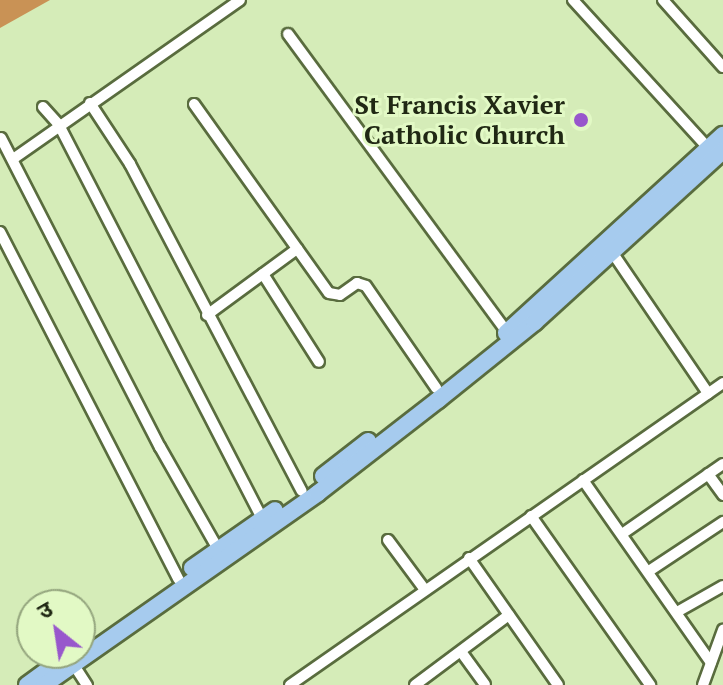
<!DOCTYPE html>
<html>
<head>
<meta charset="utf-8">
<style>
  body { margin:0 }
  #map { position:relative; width:723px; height:685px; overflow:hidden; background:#d5ecb8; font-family:"PT Serif","Noto Sans Devanagari",serif }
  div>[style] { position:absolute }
  .forest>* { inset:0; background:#c99255 }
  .roads { filter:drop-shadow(2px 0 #596c3e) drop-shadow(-2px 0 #596c3e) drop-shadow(0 2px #596c3e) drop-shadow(0 -2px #596c3e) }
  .minor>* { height:10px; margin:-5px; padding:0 5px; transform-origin:5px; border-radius:5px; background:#fff }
  .primary>* { height:16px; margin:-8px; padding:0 8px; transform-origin:8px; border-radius:8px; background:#a6cbee }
  .dots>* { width:22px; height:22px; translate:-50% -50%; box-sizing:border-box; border:4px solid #e2f9c5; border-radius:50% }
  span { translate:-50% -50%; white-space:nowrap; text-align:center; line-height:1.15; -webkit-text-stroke:6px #e2f9c5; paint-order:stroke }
  .poi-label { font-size:26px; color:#202814; font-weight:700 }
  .right { translate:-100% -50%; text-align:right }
  .north { position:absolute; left:16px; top:589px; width:80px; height:80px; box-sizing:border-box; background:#e2f9c5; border:2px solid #94a57e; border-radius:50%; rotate:330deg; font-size:22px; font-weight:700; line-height:32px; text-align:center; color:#202814 }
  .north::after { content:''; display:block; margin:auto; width:28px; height:36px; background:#9857cc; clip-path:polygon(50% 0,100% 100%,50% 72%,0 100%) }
</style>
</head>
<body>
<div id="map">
  <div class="forest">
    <div style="clip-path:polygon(0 0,50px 0,0 28px)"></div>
  </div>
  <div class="roads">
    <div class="minor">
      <div style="left:573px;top:0;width:200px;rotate:47.6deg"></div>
      <div style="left:663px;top:0;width:90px;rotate:48.2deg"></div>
      <div style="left:288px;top:34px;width:370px;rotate:53.7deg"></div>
      <div style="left:90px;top:103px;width:73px;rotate:56.7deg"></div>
      <div style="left:130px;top:164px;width:369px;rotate:62.3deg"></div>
      <div style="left:194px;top:104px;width:232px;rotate:54.5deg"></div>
      <div style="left:329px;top:293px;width:11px;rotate:10deg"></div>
      <div style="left:340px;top:295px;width:21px;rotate:-35deg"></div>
      <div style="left:357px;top:283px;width:9px;rotate:18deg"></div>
      <div style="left:366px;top:286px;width:124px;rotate:55.5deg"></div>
      <div style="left:43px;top:107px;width:24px;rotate:48deg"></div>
      <div style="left:59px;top:125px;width:443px;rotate:62.7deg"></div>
      <div style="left:1px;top:138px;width:348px;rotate:62.8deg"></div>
      <div style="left:160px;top:447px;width:117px;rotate:60.4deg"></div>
      <div style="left:13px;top:159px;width:277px;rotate:-35deg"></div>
      <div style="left:0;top:232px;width:390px;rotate:62.8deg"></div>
      <div style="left:612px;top:252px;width:171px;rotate:55.8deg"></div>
      <div style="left:263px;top:274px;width:104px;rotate:57.5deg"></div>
      <div style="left:207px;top:315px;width:112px;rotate:-36.3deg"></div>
      <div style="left:708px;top:474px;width:26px;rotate:54deg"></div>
      <div style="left:583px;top:480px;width:223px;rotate:55deg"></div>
      <div style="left:531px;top:516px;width:207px;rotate:54.8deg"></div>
      <div style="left:622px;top:534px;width:123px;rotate:-34.7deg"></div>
      <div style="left:388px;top:540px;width:62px;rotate:53.5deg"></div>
      <div style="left:469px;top:558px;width:155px;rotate:55deg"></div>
      <div style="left:649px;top:571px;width:89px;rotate:-33.5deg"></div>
      <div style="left:677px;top:612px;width:53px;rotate:-29.5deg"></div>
      <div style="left:462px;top:653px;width:39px;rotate:54deg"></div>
      <div style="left:68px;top:656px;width:35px;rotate:57deg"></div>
      <div style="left:290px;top:685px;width:528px;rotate:-34.89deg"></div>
      <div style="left:415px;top:685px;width:117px;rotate:-36.7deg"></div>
      <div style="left:703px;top:685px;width:59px;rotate:-70deg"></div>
    </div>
    <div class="primary">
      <div style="left:506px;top:333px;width:294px;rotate:-42.4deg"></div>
      <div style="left:323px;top:476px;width:57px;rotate:-37.9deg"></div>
      <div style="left:192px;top:568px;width:101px;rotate:-34.9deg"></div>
      <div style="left:27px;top:685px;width:31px;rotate:-36deg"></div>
      <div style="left:44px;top:685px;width:335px;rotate:-35deg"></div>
      <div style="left:318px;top:493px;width:152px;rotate:-37.8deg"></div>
      <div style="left:438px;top:400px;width:124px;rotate:-38.8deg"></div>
      <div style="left:535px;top:322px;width:254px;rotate:-42.3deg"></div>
    </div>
  </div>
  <div class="dots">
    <div style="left:581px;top:120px;background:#9857cc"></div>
  </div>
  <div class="poi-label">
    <span class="right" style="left:565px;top:120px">St Francis Xavier<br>Catholic Church</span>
  </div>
  <div class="north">उ</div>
</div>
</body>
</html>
